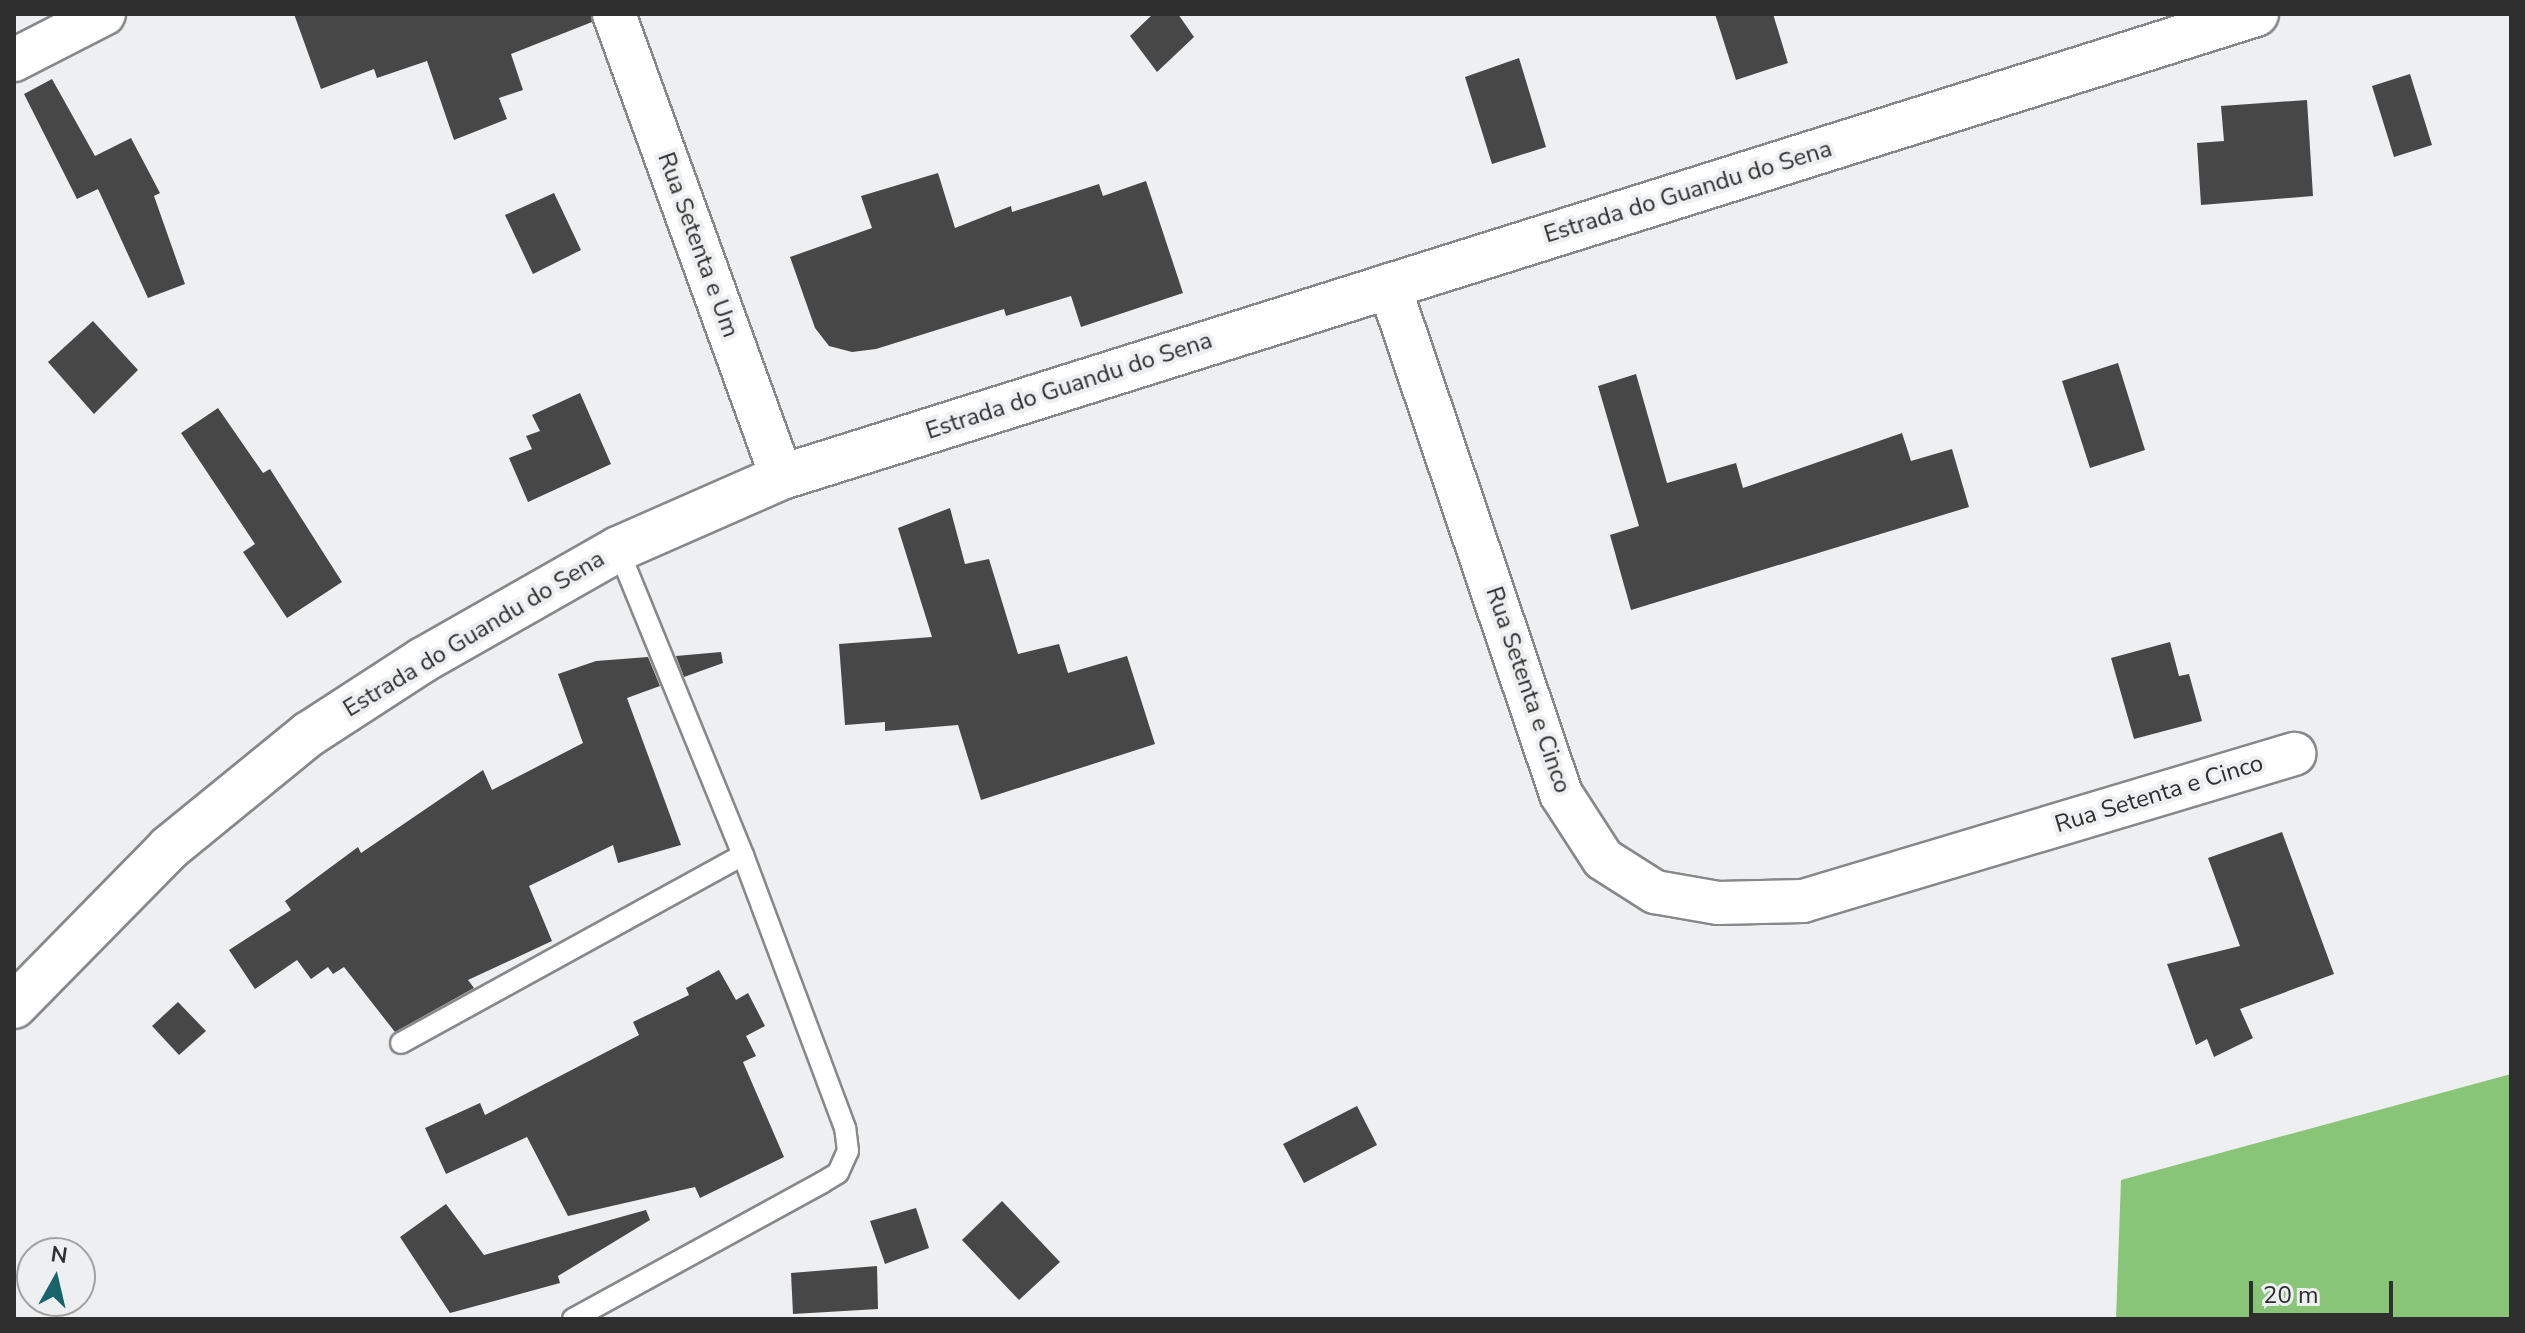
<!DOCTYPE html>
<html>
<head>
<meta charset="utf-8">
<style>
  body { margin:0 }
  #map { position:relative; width:2525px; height:1333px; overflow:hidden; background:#eeeff0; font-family:"Nunito Sans",sans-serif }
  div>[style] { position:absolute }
  .forest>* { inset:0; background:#89c577 }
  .building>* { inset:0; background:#474747 }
  .roads { filter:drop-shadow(2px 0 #878889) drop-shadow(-2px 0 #878889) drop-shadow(0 2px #878889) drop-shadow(0 -2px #878889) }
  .service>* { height:20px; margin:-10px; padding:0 10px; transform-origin:10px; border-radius:10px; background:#fff }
  .minor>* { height:42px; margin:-21px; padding:0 21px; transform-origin:21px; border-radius:21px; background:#fff }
  .secondary>* { height:44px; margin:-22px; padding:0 22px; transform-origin:22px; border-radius:22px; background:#fff }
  span { translate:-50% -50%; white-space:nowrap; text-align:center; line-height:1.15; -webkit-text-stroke:8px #eeeff0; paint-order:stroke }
  .street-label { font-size:24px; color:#2f2f2f }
  .frame { position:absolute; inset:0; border:16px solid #2f2f2f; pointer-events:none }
  .north { position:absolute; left:16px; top:1237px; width:80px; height:80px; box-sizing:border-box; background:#eeeff0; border:2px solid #a2a2a3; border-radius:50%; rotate:8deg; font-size:22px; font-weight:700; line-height:32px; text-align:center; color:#2f2f2f }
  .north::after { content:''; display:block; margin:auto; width:28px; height:36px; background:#17656b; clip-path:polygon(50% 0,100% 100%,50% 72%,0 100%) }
  .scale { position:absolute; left:2249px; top:1281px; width:144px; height:36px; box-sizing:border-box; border:4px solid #2f2f2f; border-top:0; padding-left:10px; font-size:24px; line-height:28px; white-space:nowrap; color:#2f2f2f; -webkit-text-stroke:6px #eeeff0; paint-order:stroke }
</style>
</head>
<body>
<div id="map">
  <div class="forest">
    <div style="clip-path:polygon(2511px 1074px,2511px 1319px,2116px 1319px,2121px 1180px)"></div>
  </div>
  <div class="building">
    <div style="clip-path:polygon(294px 14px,591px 14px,592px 22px,511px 54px,523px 90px,499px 98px,507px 119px,454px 140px,427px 61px,377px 78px,374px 69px,321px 89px)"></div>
    <div style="clip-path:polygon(1153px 14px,1178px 14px,1194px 37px,1157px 72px,1130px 36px)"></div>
    <div style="clip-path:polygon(1715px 14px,1773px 14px,1788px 63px,1736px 80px)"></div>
    <div style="clip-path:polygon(1519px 58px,1546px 147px,1492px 164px,1465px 77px)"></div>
    <div style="clip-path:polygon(2410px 74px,2432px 145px,2394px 157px,2372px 86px)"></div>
    <div style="clip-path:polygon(52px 79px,95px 156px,131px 138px,160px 193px,154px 196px,185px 284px,148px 298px,98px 189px,77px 199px,24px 94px)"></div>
    <div style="clip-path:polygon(2307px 100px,2313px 196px,2201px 205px,2197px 143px,2224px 141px,2221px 106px)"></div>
    <div style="clip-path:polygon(938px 173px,955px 228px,1011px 206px,1012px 212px,1099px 184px,1103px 196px,1146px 181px,1183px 293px,1081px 327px,1071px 296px,1006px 316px,1004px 309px,876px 349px,852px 352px,829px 346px,815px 328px,790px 257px,872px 228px,861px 196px)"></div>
    <div style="clip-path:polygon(554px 193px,581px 250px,533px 274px,505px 215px)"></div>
    <div style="clip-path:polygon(93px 321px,138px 370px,94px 414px,48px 362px)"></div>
    <div style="clip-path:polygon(2118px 363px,2145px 450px,2090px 468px,2062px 381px)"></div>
    <div style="clip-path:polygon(1636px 374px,1667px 483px,1736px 463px,1743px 488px,1902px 433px,1911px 461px,1952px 449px,1969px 507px,1631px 610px,1610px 535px,1639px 526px,1598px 386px)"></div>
    <div style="clip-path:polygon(580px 393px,611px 464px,528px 502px,509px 458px,532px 449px,526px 436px,540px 431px,532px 415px)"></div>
    <div style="clip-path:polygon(218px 408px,263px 473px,270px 469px,342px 582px,287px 618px,243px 552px,255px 544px,181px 433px)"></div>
    <div style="clip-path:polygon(950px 508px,965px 564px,989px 559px,1018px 654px,1059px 644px,1068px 673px,1127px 656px,1155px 744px,981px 800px,958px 725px,885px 731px,885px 722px,845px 725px,839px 644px,932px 637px,898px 528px)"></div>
    <div style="clip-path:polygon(2170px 642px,2179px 676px,2189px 674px,2202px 721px,2134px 739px,2111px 658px)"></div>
    <div style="clip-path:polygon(721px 652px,723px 663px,684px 677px,676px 656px)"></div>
    <div style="clip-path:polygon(648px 657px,660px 686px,627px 698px,681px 845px,618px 863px,613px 845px,529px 886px,552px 941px,468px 980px,474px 988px,395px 1032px,344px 967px,333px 974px,328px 967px,311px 979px,297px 960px,255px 989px,229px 950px,291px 910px,285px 901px,358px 847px,361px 853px,483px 770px,492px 790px,583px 743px,558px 674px,596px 661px)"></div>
    <div style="clip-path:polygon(2282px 832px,2334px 974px,2240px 1009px,2253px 1038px,2214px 1057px,2207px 1039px,2196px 1045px,2167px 964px,2240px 946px,2208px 858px)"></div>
    <div style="clip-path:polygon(719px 970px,736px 1000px,748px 993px,765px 1026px,746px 1036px,756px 1056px,743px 1062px,784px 1157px,700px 1198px,695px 1187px,568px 1216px,527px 1137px,446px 1174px,425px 1128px,480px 1103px,485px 1115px,639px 1035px,633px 1022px,689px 995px,686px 988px)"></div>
    <div style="clip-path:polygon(178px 1002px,206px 1031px,179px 1055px,152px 1026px)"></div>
    <div style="clip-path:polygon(1357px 1106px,1377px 1145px,1304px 1183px,1283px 1144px)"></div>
    <div style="clip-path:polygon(1002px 1201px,1060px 1262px,1019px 1300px,962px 1240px)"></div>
    <div style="clip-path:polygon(446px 1204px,484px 1255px,646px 1210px,650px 1220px,558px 1276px,560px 1283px,450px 1313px,400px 1237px)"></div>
    <div style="clip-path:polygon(916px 1208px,929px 1248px,885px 1264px,870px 1221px)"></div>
    <div style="clip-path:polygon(877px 1266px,878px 1309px,793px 1314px,791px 1273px)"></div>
  </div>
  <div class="roads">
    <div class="service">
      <div style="left:401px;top:1043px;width:390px;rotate:-28.8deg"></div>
      <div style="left:573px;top:1319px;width:285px;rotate:-28.7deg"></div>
      <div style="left:823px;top:1182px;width:17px;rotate:-31deg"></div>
      <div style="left:838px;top:1173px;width:24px;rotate:-66deg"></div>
      <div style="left:848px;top:1151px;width:23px;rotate:-97deg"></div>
      <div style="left:845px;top:1128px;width:291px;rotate:-110.5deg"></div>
      <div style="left:743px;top:855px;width:331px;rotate:-112.2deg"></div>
    </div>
    <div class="minor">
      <div style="left:614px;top:14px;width:493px;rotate:70.1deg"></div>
      <div style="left:14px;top:60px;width:101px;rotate:-27.1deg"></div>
      <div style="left:1389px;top:285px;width:537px;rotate:71.33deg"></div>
      <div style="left:1561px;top:794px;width:77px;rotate:57.1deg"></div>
      <div style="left:1603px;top:859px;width:62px;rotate:32.4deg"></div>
      <div style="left:1655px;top:892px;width:64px;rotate:9.9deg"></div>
      <div style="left:1718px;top:903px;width:85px;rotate:-1.3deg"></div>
      <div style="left:1803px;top:901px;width:513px;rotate:-16.67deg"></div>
    </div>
    <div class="secondary">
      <div style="left:14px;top:1006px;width:221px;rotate:-45.5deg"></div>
      <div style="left:169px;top:848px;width:181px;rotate:-39.2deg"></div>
      <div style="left:309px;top:734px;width:136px;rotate:-33deg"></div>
      <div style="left:423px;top:660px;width:224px;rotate:-29.6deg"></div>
      <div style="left:618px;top:549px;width:179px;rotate:-23.7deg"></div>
      <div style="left:782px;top:477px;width:1545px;rotate:-17.44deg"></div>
    </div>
  </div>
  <div class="street-label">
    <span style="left:1688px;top:192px;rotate:-17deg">Estrada do Guandu do Sena</span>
    <span style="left:698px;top:245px;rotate:70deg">Rua Setenta e Um</span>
    <span style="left:1069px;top:386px;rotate:-18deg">Estrada do Guandu do Sena</span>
    <span style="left:474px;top:634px;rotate:-31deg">Estrada do Guandu do Sena</span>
    <span style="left:1528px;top:690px;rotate:71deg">Rua Setenta e Cinco</span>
    <span style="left:2159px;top:794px;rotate:-17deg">Rua Setenta e Cinco</span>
  </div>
  <div class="frame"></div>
  <div class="north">N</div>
  <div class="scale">20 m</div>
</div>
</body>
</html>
